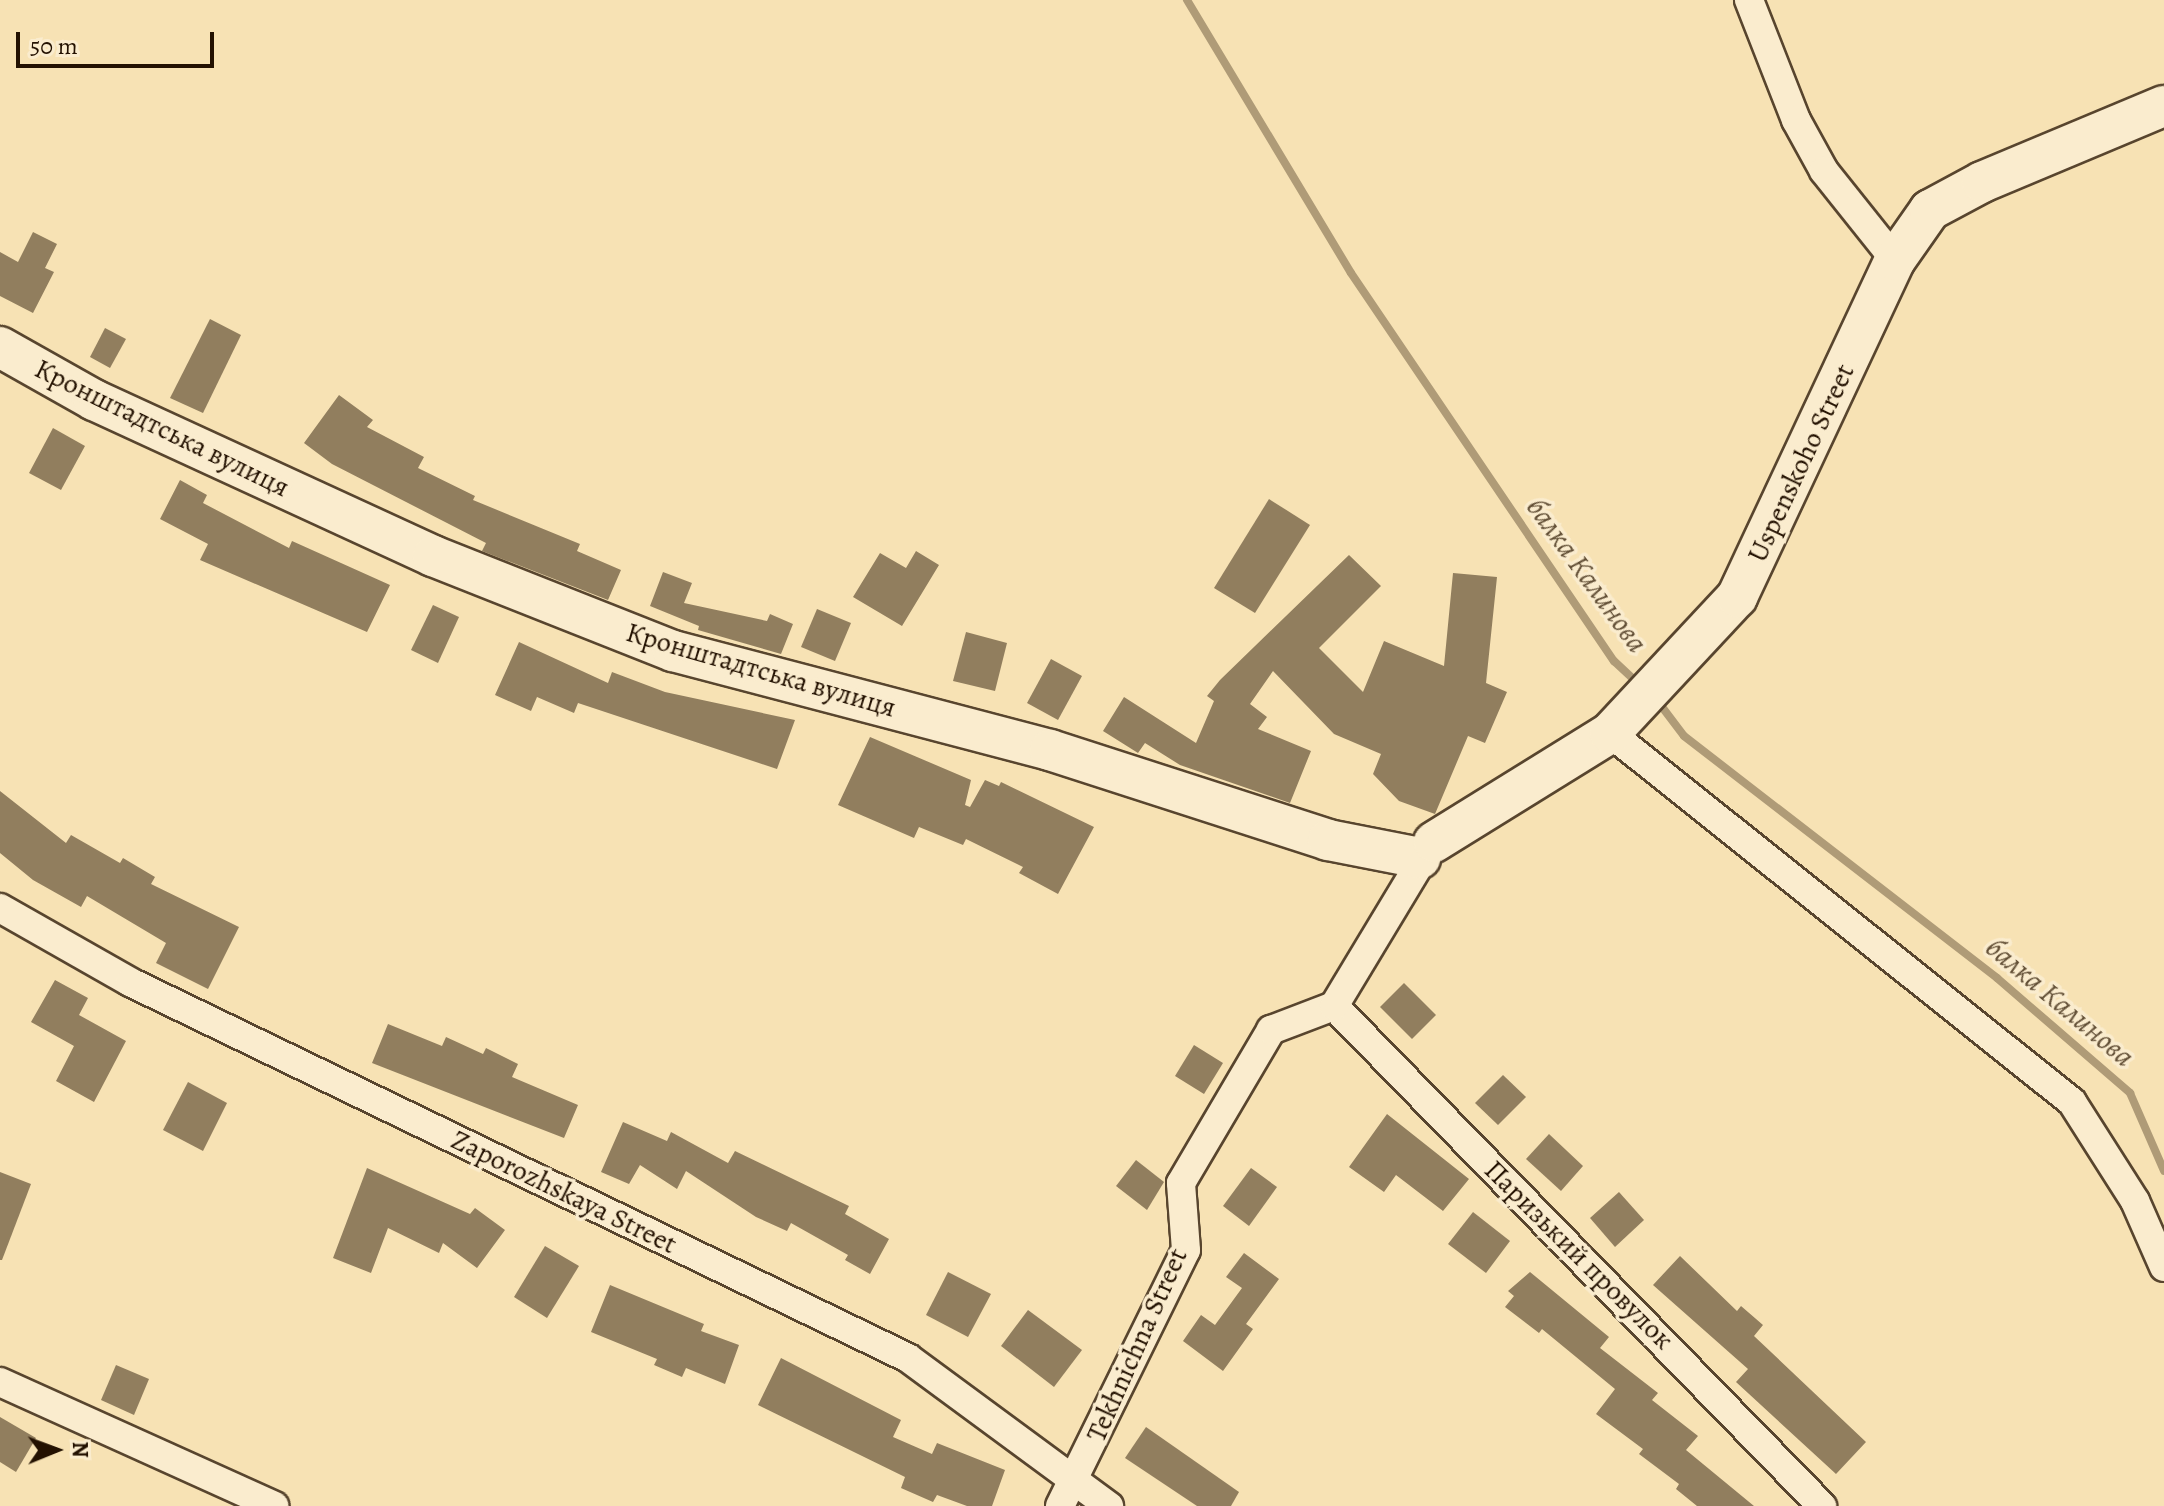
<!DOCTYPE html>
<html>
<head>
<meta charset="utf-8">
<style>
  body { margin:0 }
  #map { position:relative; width:2164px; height:1506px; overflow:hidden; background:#f7e2b4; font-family:Alegreya,serif }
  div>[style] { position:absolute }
  .stream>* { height:8px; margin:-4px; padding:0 4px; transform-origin:4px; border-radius:4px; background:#af9b77 }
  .building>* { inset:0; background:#917e5e }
  .roads { filter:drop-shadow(2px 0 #58452e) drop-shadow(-2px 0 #58452e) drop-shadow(0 2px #58452e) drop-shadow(0 -2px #58452e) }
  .street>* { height:28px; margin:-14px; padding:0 14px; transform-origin:14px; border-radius:14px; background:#faecce }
  .secondary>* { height:40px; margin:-20px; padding:0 20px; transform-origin:20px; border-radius:20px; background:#faecce }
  span { translate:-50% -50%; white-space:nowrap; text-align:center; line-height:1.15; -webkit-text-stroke:7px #faecce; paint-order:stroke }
  .street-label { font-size:28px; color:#231101 }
  .water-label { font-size:30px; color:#624f36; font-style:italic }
  .north { position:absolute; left:16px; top:1410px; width:80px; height:80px; -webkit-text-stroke:6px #faecce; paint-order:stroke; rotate:89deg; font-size:22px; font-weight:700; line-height:32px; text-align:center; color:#231101 }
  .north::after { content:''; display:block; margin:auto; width:28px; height:36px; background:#231101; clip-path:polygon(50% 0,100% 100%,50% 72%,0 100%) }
  .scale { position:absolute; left:16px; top:32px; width:198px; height:36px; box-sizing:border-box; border:4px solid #231101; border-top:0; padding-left:10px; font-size:24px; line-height:28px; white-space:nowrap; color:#231101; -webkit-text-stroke:6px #faecce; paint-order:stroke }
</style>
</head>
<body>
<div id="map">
  <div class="stream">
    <div style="left:1187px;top:0;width:318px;rotate:59deg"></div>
    <div style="left:1351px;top:273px;width:469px;rotate:55.9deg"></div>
    <div style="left:1614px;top:661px;width:35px;rotate:43deg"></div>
    <div style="left:1656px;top:699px;width:46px;rotate:52.9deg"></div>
    <div style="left:1684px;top:736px;width:396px;rotate:37.7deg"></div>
    <div style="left:1997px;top:978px;width:176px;rotate:40.8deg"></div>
    <div style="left:2130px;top:1093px;width:85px;rotate:66.4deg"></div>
  </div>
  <div class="building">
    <div style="clip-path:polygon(33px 232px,57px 244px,45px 268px,54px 272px,33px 313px,0 296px,0 252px,18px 262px)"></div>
    <div style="clip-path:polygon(210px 319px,241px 335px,203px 413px,170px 398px)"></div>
    <div style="clip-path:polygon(105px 328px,126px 339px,110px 368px,90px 357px)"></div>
    <div style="clip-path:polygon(339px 395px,373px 420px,367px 427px,424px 457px,418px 468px,475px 496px,473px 500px,580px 544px,577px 551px,621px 570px,608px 600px,482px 551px,486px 543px,332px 464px,304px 443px)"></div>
    <div style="clip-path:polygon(53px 428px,85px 446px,61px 490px,29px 473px)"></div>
    <div style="clip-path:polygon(180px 480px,207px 495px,203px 503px,289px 548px,292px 541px,390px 585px,367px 632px,200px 560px,208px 544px,160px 519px)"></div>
    <div style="clip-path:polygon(1269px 499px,1310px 525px,1255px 613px,1214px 588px)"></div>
    <div style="clip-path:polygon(916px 551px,939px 565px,902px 626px,853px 597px,880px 553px,906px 568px)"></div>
    <div style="clip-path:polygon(1349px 555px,1381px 586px,1319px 648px,1363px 692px,1384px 641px,1444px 666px,1453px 573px,1497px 577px,1486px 683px,1507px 692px,1485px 743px,1468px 736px,1435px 814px,1399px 801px,1373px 774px,1381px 754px,1334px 734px,1273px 671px,1250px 704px,1267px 717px,1258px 729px,1311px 751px,1290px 803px,1180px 765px,1145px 743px,1138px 753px,1103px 731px,1124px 697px,1196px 743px,1214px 701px,1207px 696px,1220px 680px)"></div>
    <div style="clip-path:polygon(663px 572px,692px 583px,684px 603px,767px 621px,770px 614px,793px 624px,781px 654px,698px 630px,699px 626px,650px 606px)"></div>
    <div style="clip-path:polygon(433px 605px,459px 617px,438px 663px,411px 650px)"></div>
    <div style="clip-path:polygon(817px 609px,851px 623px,835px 661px,801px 647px)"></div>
    <div style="clip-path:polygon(966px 632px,1007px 643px,995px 691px,953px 681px)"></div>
    <div style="clip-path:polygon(519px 642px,608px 683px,612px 672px,665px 692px,795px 720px,777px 769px,578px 703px,574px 713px,537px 697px,531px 711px,495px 695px)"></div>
    <div style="clip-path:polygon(1051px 659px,1082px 676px,1058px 720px,1027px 703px)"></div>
    <div style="clip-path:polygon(870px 737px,971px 780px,965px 805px,970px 807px,985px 780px,999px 786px,1001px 782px,1094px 827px,1058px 894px,1019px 873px,1023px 867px,966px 839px,963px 845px,919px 827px,914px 838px,838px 805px)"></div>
    <div style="clip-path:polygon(0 791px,66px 843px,71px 835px,120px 863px,123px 858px,155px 877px,151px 884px,239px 927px,208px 989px,156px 963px,166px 943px,87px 896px,81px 907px,33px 880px,0 853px)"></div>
    <div style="clip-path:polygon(55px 980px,88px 998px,79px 1015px,126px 1041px,94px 1102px,56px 1081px,74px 1046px,31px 1022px)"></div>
    <div style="clip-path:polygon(1404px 983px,1436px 1015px,1412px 1039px,1380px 1007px)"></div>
    <div style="clip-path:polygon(388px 1024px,442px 1046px,446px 1037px,483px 1054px,486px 1048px,518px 1064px,512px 1077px,578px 1105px,564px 1138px,372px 1063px)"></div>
    <div style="clip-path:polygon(1194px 1045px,1223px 1063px,1204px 1094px,1175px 1076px)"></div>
    <div style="clip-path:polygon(1503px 1075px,1526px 1097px,1498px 1125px,1475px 1103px)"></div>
    <div style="clip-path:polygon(188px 1082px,227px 1103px,203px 1151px,163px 1130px)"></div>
    <div style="clip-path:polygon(1387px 1114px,1469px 1179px,1443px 1211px,1396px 1175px,1384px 1192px,1349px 1167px)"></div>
    <div style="clip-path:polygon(623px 1122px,667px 1141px,671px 1132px,728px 1163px,735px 1151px,849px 1206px,845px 1214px,889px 1239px,870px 1274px,845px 1260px,848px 1255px,791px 1223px,787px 1231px,756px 1217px,686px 1171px,677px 1189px,640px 1165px,629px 1184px,601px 1172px)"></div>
    <div style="clip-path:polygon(1549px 1134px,1583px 1166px,1561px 1191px,1526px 1159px)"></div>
    <div style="clip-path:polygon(1136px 1160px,1164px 1182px,1147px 1210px,1116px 1186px)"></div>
    <div style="clip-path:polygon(367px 1168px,470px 1214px,475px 1208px,505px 1230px,477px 1268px,443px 1243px,439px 1253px,388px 1228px,371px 1273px,333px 1258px)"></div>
    <div style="clip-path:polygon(1251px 1168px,1277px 1187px,1249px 1226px,1223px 1206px)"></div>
    <div style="clip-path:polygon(0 1172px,31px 1184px,2px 1260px,0 1260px)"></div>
    <div style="clip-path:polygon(1619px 1192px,1644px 1220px,1615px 1247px,1590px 1218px)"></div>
    <div style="clip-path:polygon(1473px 1212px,1510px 1241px,1486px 1273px,1448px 1244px)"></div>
    <div style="clip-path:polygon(545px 1246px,579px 1266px,547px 1318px,514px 1297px)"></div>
    <div style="clip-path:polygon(1244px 1253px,1279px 1279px,1246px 1324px,1253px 1329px,1223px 1371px,1183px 1341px,1201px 1315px,1215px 1325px,1242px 1288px,1226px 1277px)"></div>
    <div style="clip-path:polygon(1680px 1256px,1737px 1311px,1741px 1306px,1763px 1325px,1754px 1336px,1866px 1442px,1836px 1474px,1736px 1382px,1748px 1369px,1653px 1285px)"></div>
    <div style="clip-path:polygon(948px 1272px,991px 1294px,968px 1337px,926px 1315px)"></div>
    <div style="clip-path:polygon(1530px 1272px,1609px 1337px,1600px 1348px,1658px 1393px,1652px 1400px,1698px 1436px,1686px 1450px,1754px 1506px,1697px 1506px,1676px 1489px,1679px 1484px,1639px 1454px,1643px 1449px,1596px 1414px,1615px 1389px,1542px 1329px,1539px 1333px,1505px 1307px,1514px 1296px,1508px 1291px)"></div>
    <div style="clip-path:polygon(610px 1285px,704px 1324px,701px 1331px,739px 1345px,725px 1384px,686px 1368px,682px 1377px,654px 1365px,657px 1359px,591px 1332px)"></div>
    <div style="clip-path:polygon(1028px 1310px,1082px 1350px,1054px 1387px,1001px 1346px)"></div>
    <div style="clip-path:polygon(781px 1358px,901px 1420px,893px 1437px,932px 1454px,937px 1443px,1005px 1470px,992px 1506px,967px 1506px,937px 1495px,933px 1502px,901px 1488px,905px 1477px,758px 1405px)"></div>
    <div style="clip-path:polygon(116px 1365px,149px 1379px,134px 1415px,101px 1400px)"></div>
    <div style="clip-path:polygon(0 1417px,36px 1438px,16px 1472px,0 1462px)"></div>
    <div style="clip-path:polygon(1146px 1427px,1239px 1492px,1231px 1506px,1197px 1506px,1125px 1458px)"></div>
  </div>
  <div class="roads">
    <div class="street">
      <div style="left:1749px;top:0;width:129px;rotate:68.6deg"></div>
      <div style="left:1796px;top:120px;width:58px;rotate:61.2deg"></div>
      <div style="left:1824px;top:171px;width:114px;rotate:51.4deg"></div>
      <div style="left:1610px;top:733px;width:591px;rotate:38.61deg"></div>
      <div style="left:2072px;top:1102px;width:117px;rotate:57.5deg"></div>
      <div style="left:2135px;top:1201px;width:72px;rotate:66.3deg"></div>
      <div style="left:0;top:908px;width:150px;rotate:29.6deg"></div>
      <div style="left:130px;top:982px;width:864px;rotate:25.79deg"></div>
      <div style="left:908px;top:1358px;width:250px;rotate:36.4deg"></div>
      <div style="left:1334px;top:1006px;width:699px;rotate:45.7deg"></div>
      <div style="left:0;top:1382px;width:301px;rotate:24.3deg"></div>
      <div style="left:1060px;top:1506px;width:285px;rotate:-63.8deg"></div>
      <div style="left:1186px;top:1250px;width:67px;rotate:-94.3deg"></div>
      <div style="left:1181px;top:1183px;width:178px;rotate:-59.5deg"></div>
      <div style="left:1271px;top:1030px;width:67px;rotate:-20.9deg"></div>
      <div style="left:1334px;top:1006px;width:188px;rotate:-58.9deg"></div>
    </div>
    <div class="secondary">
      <div style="left:0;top:347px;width:108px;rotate:29.4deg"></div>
      <div style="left:94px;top:400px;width:373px;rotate:24.7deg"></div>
      <div style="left:433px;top:556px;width:258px;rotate:21.6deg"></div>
      <div style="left:673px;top:651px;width:390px;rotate:14.7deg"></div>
      <div style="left:1050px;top:750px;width:292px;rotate:17.9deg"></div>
      <div style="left:1328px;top:840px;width:94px;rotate:11.1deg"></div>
      <div style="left:1434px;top:842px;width:207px;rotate:-31.8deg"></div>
      <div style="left:1610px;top:733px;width:186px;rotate:-47deg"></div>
      <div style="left:1737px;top:597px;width:372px;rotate:-64.9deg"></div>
      <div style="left:1895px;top:260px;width:61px;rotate:-55deg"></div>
      <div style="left:1930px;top:210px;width:59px;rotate:-28.3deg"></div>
      <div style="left:1982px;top:182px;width:197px;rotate:-22.7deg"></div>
    </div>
  </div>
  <div class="street-label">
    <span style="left:162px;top:428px;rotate:26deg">Кронштадтська вулиця</span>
    <span style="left:1801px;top:463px;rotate:-65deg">Uspenskoho Street</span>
    <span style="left:761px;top:670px;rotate:16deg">Кронштадтська вулиця</span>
    <span style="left:564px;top:1192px;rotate:26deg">Zaporozhskaya Street</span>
    <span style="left:1579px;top:1255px;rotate:45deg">Паризький провулок</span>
    <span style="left:1137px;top:1345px;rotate:-66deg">Tekhnichna Street</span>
  </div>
  <div class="water-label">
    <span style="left:1587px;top:575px;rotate:54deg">балка Калинова</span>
    <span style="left:2060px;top:1002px;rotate:40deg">балка Калинова</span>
  </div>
  <div class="north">N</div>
  <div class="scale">50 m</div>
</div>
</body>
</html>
